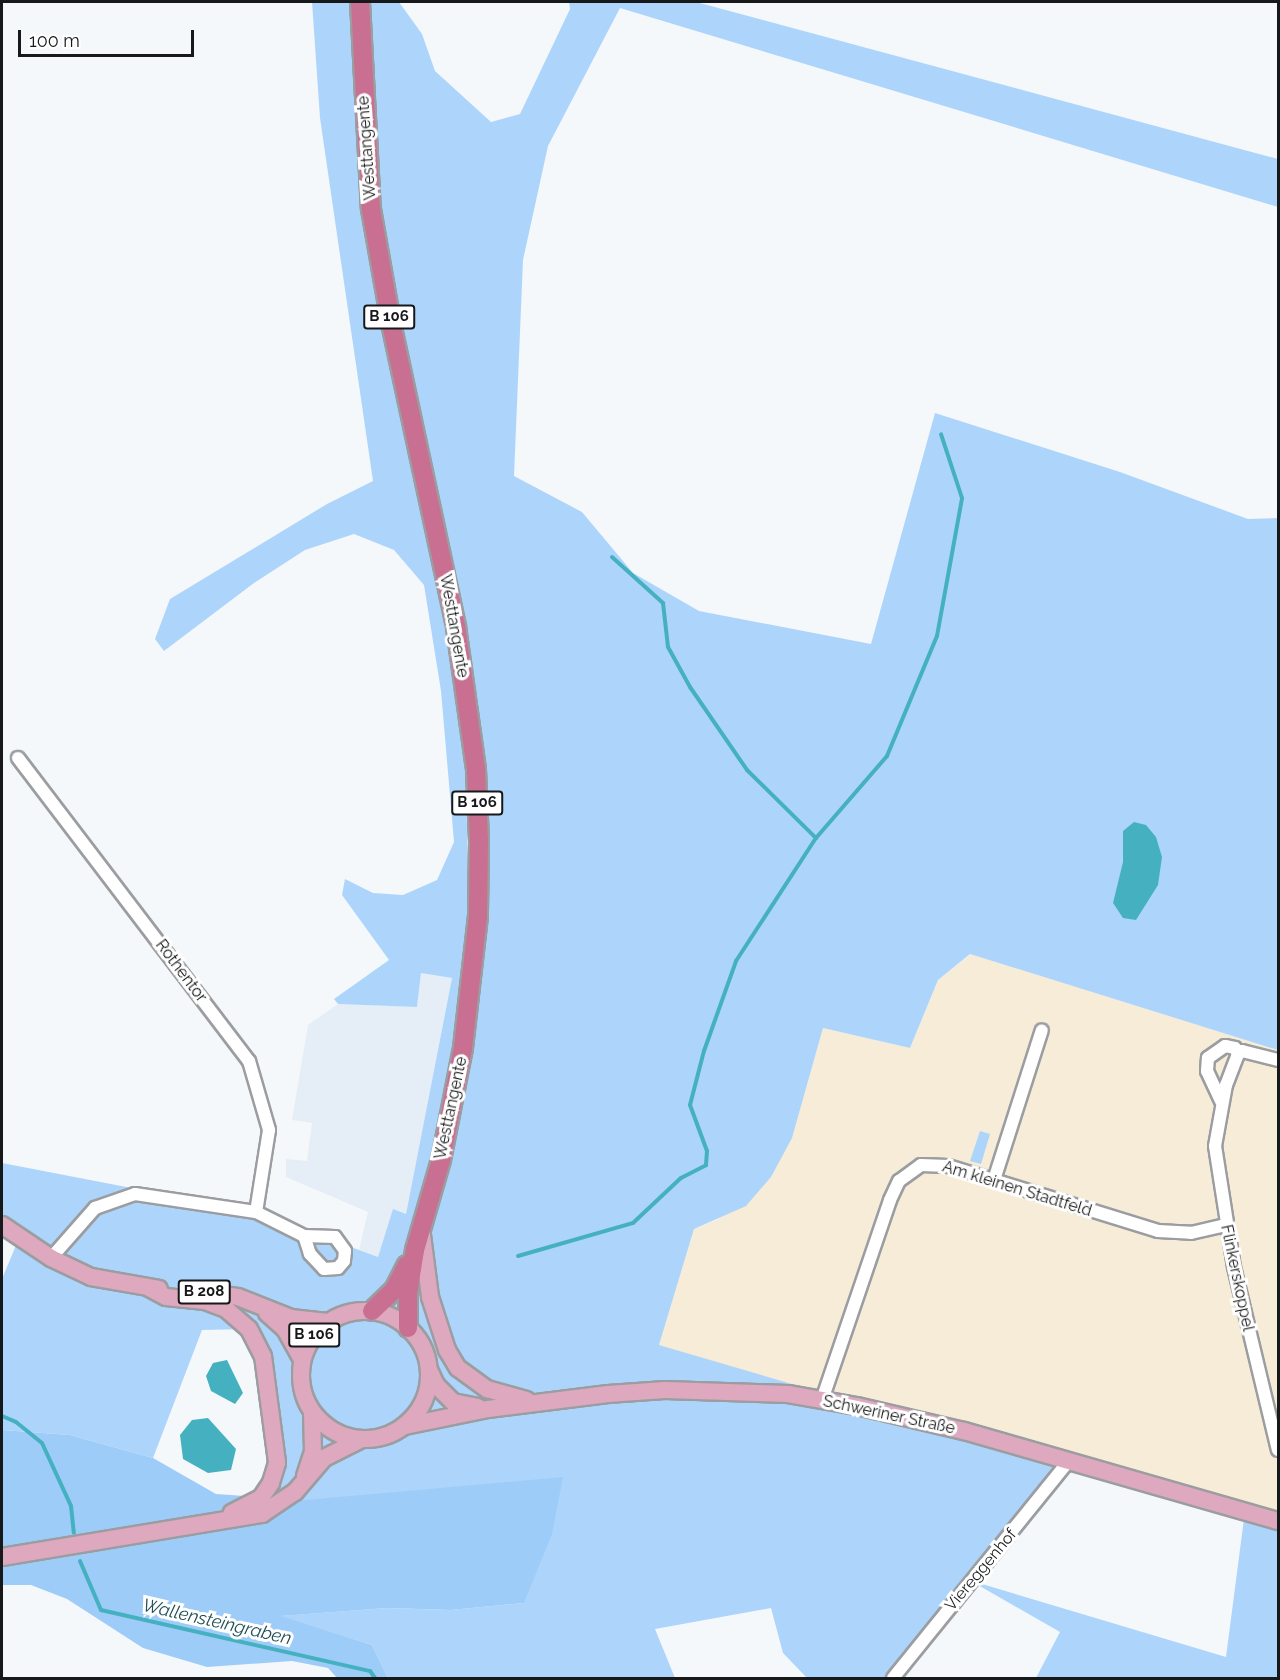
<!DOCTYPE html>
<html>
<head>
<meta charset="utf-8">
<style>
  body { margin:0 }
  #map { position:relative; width:1280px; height:1680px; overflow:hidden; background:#f5f8fa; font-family:Raleway,sans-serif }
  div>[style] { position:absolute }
  .built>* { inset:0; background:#e5edf6 }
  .industrial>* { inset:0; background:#f6ecd7 }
  .green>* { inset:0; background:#add5fc }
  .forest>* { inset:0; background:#9eccf8 }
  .water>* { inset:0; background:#45b1c0 }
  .stream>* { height:4px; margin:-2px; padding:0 2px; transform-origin:2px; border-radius:2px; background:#45b1c0 }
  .roads { filter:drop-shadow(2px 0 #9b9da0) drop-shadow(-2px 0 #9b9da0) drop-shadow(0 2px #9b9da0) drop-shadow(0 -2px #9b9da0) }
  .minor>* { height:12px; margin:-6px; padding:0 6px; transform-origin:6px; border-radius:6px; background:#fff }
  .major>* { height:16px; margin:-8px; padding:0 8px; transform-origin:8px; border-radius:8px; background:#dea9be }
  .major>.ring { margin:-8px; padding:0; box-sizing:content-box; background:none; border:16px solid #dea9be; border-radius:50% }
  .highway>* { height:18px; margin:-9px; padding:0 9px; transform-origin:9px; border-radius:9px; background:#c86f92 }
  span { translate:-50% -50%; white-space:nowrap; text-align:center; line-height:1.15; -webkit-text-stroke:6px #fff; paint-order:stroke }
  .shield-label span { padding:2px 4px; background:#fff; border:2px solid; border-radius:4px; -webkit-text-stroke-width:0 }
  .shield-label { font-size:15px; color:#171819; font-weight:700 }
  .street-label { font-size:16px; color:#171819 }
  .water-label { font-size:18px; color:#204f55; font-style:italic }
  .frame { position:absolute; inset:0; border:3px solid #171819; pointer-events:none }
  .scale { position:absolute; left:18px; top:30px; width:176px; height:27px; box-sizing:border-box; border:3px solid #171819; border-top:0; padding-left:8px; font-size:18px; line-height:21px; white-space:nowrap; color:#171819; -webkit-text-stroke:4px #fff; paint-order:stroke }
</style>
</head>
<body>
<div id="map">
  <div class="built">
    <div style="clip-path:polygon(421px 973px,452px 978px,406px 1214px,393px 1210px,378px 1257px,359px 1250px,368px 1212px,286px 1177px,286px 1159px,307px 1161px,312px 1123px,292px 1120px,308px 1025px,338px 1004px,417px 1007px)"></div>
  </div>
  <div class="industrial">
    <div style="clip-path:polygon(971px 954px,1278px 1050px,1278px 1521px,857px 1406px,659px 1345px,694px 1229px,719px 1219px,792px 1138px,823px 1028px,910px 1048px,938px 980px)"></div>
  </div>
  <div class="green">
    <div style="clip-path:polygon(312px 2px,352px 2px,359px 160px,380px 315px,439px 587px,458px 701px,466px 779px,470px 980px,476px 770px,391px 323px,360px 2px,399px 2px,422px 34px,435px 71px,491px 122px,520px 114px,570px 9px,569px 2px,696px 2px,1278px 159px,1278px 207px,620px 8px,548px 146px,523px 260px,514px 476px,582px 512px,633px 573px,699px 611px,871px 644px,935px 413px,1120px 472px,1248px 519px,1278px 518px,1278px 1050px,970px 954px,938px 980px,910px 1048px,823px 1028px,792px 1138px,771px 1177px,746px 1206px,694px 1229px,659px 1345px,1065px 1464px,972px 1581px,1226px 1657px,1245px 1511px,1278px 1521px,1278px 1678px,1036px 1678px,1060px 1632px,971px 1581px,893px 1678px,807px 1678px,783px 1653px,771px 1608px,655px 1629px,675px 1678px,388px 1678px,372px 1645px,279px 1616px,387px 1608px,451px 1610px,524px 1603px,250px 1506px,277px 1463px,249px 1329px,202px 1330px,153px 1458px,70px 1435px,2px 1430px,2px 1279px,19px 1238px,2px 1225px,2px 1163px,256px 1212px,378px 1257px,393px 1209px,406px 1214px,452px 978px,421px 973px,417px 1007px,338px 1004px,334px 999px,389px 960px,342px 895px,345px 879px,373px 893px,403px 895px,437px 880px,454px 842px,441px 691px,424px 585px,394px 550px,354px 534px,305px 550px,254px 583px,164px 651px,155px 639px,170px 599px,327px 504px,373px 481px,320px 118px)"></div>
    <div style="clip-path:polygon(980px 1131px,990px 1134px,981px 1164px,970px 1161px)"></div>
  </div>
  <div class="forest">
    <div style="clip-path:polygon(2px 1430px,70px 1435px,153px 1458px,216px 1494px,305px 1500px,563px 1477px,552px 1534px,524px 1603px,451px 1610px,387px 1608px,281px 1616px,372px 1645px,388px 1678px,337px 1678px,328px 1668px,292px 1661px,207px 1667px,143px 1648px,67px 1599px,31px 1585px,2px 1585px)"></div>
  </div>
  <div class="water">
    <div style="clip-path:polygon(1134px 822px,1146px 825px,1156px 837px,1162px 857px,1158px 885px,1136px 920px,1123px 918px,1113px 903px,1123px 862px,1123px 831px)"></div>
    <div style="clip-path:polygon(227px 1360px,243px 1393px,235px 1404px,211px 1391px,206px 1376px,213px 1363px)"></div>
    <div style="clip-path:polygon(208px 1418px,236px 1449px,231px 1470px,208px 1473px,183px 1459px,180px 1435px,192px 1420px)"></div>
  </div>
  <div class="stream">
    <div style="left:612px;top:557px;width:69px;rotate:42deg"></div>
    <div style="left:663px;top:603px;width:44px;rotate:83.5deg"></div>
    <div style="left:668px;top:647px;width:46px;rotate:61.2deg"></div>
    <div style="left:690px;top:687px;width:101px;rotate:55.5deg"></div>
    <div style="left:747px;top:770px;width:97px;rotate:44.6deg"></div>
    <div style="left:518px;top:1256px;width:120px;rotate:-16deg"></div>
    <div style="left:633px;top:1223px;width:66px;rotate:-43.2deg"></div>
    <div style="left:681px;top:1178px;width:28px;rotate:-27deg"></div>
    <div style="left:706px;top:1165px;width:14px;rotate:-86deg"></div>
    <div style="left:707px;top:1151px;width:49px;rotate:-110.3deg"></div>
    <div style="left:690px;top:1105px;width:56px;rotate:-75.5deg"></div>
    <div style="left:704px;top:1051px;width:96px;rotate:-70.4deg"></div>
    <div style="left:736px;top:961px;width:147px;rotate:-57deg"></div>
    <div style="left:816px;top:838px;width:108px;rotate:-49.1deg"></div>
    <div style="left:887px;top:756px;width:130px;rotate:-67.4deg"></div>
    <div style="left:937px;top:636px;width:140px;rotate:-79.7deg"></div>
    <div style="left:962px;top:498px;width:67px;rotate:-108.2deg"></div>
    <div style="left:2px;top:1416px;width:15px;rotate:23deg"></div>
    <div style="left:16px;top:1422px;width:33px;rotate:39deg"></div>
    <div style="left:42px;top:1443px;width:69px;rotate:65.3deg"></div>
    <div style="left:71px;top:1506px;width:27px;rotate:84deg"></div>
    <div style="left:80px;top:1561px;width:53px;rotate:66.8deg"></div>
    <div style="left:101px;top:1610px;width:276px;rotate:12.8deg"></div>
    <div style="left:370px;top:1671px;width:9px;rotate:54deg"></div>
  </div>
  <div class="roads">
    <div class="minor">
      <div style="left:18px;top:758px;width:381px;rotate:52.7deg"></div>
      <div style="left:249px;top:1061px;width:72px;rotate:73.8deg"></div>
      <div style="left:269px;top:1130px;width:83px;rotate:99deg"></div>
      <div style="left:1278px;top:1060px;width:37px;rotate:-166deg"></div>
      <div style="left:1242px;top:1051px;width:5px;rotate:143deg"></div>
      <div style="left:1238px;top:1054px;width:33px;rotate:111deg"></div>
      <div style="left:1226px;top:1085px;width:62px;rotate:100.2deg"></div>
      <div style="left:1215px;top:1146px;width:122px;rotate:81.1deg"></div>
      <div style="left:1234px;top:1267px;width:188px;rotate:76.5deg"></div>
      <div style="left:1221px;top:1101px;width:33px;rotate:-115deg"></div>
      <div style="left:1207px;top:1071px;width:13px;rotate:-86deg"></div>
      <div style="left:1208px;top:1058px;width:21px;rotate:-35deg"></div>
      <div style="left:1225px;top:1046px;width:10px;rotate:11deg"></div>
      <div style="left:1235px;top:1048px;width:7px;rotate:63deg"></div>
      <div style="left:994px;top:1180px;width:157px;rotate:-72.3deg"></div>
      <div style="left:51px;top:1258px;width:67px;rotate:-48.7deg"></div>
      <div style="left:95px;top:1208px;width:42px;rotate:-19.3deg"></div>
      <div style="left:135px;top:1194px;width:122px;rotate:8.5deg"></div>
      <div style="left:256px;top:1212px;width:54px;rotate:26.6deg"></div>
      <div style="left:304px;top:1236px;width:31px;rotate:2deg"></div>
      <div style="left:335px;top:1237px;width:17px;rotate:54deg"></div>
      <div style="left:345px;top:1251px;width:10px;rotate:96deg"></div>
      <div style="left:344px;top:1261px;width:9px;rotate:131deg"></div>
      <div style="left:338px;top:1268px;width:14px;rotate:176deg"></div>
      <div style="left:324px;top:1269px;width:21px;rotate:-133deg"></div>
      <div style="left:310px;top:1254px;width:19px;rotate:-108deg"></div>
      <div style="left:822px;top:1400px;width:211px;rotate:-71.2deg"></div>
      <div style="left:890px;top:1200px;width:21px;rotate:-65deg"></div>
      <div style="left:899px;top:1181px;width:27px;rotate:-36deg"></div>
      <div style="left:921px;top:1165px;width:27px;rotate:2deg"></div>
      <div style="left:948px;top:1166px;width:220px;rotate:17.2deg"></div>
      <div style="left:1158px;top:1231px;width:33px;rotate:3deg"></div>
      <div style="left:1191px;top:1233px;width:36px;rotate:-13deg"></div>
      <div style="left:893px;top:1678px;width:279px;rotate:-51deg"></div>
    </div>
    <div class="major">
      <div style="left:2px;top:1225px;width:59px;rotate:34deg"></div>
      <div style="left:51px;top:1258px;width:44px;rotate:25.4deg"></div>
      <div style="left:91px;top:1277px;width:69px;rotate:10deg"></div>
      <div style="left:422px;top:1235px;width:63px;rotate:82.6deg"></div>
      <div style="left:430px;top:1297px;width:56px;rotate:72.2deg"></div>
      <div style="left:447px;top:1350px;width:21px;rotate:59deg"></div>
      <div style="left:458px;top:1368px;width:36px;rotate:36deg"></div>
      <div style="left:487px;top:1389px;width:41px;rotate:15.4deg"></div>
      <div style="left:149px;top:1288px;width:19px;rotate:28deg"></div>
      <div style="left:166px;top:1297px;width:39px;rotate:6deg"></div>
      <div style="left:205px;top:1301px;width:22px;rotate:21deg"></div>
      <div style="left:226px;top:1309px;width:30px;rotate:41deg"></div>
      <div style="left:249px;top:1329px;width:30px;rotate:63deg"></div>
      <div style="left:263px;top:1356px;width:108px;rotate:82.5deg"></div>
      <div style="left:277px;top:1463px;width:21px;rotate:107deg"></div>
      <div style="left:271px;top:1483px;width:18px;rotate:124deg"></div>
      <div style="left:261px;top:1498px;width:33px;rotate:153deg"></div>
      <div style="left:203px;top:1292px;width:35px;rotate:8deg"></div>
      <div style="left:238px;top:1297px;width:57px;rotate:21.6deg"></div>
      <div style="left:291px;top:1318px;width:37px;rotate:6deg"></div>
      <div class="ring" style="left:301px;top:1311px;width:112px;height:112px"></div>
      <div style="left:267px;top:1313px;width:24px;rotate:42deg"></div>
      <div style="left:285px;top:1329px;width:35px;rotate:61deg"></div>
      <div style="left:430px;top:1372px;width:14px;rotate:65deg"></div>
      <div style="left:436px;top:1385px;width:24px;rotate:45deg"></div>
      <div style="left:453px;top:1402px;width:25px;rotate:11deg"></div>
      <div style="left:405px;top:1426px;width:85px;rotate:-11.6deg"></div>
      <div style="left:488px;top:1409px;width:121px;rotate:-7.1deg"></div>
      <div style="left:608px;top:1394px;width:57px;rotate:-4deg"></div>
      <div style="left:665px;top:1390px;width:123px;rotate:1.9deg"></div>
      <div style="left:788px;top:1394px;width:70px;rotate:9.9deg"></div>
      <div style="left:857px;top:1406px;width:110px;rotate:13.2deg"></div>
      <div style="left:964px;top:1431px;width:327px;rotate:16deg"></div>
      <div style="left:305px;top:1476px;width:25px;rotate:-72deg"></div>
      <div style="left:313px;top:1452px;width:40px;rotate:-91.4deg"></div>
      <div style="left:2px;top:1557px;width:264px;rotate:-9.4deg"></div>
      <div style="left:262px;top:1514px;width:40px;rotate:-34deg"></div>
      <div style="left:295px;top:1492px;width:45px;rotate:-49.5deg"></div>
      <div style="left:324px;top:1458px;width:40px;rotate:-26.6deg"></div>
    </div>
    <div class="highway">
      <div style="left:360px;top:2px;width:207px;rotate:87deg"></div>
      <div style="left:371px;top:209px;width:116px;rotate:80deg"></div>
      <div style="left:391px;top:323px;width:311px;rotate:77.9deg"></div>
      <div style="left:456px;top:627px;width:144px;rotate:82deg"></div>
      <div style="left:476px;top:770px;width:71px;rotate:87.6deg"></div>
      <div style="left:479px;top:841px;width:75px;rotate:90.8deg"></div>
      <div style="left:478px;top:916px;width:133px;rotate:96.5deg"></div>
      <div style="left:463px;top:1048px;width:114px;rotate:101.1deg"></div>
      <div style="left:441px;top:1160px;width:94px;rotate:106.1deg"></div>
      <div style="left:415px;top:1250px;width:45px;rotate:99deg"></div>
      <div style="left:408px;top:1294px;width:34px;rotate:90deg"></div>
      <div style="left:372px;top:1311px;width:30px;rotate:-44deg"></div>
      <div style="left:394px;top:1290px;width:28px;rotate:-63deg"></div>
    </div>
  </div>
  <div class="shield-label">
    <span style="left:389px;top:317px">B 106</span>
    <span style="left:477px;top:803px">B 106</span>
    <span style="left:204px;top:1292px">B 208</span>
    <span style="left:314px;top:1335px">B 106</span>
  </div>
  <div class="street-label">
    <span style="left:367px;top:148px;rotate:-94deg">Westtangente</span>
    <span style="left:454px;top:626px;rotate:80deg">Westtangente</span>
    <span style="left:181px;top:971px;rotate:53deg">Rothentor</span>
    <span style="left:451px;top:1108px;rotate:-78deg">Westtangente</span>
    <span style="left:1017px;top:1189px;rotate:17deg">Am kleinen Stadtfeld</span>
    <span style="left:1237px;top:1278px;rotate:78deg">Flinkerskoppel</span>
    <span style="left:889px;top:1415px;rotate:12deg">Schweriner Straße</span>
    <span style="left:981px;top:1570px;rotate:-50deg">Viereggenhof</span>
  </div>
  <div class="water-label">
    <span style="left:217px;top:1622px;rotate:13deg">Wallensteingraben</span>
  </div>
  <div class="frame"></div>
  <div class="scale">100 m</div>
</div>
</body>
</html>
